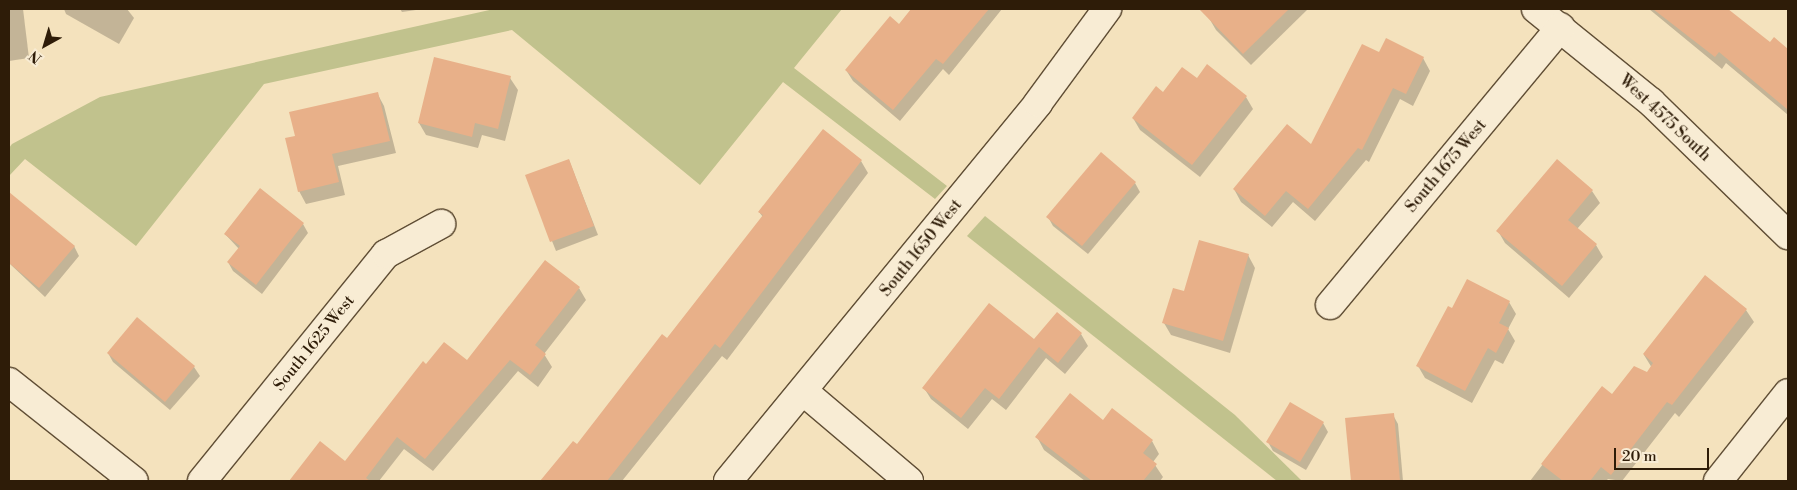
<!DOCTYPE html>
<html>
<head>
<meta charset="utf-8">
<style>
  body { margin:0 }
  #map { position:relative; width:1797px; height:490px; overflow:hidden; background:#f4e2bd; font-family:"Libre Bodoni",serif }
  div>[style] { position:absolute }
  .green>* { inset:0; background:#c1c28d }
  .shadow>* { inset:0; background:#0003 }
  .building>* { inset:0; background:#e8b089 }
  .roads { filter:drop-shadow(1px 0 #604e35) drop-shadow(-1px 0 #604e35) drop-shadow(0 1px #604e35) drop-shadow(0 -1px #604e35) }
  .street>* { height:28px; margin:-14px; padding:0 14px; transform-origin:14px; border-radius:14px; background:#f8ecd4 }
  span { translate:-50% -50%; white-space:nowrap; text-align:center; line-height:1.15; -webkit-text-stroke:4px #f8ecd4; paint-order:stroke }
  .street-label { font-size:16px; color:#2e1c08 }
  .frame { position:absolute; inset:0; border:10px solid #2e1c08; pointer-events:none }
  .north { position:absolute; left:20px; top:20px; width:50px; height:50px; -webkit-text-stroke:4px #f8ecd4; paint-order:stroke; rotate:219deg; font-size:14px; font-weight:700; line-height:20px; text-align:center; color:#2e1c08 }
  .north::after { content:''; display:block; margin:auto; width:18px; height:22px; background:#2e1c08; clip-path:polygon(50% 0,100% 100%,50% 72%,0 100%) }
  .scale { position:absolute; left:1614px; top:448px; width:95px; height:22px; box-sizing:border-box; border:2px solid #2e1c08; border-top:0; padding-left:6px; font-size:15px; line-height:18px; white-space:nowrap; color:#2e1c08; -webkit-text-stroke:4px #f8ecd4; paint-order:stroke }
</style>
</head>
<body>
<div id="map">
  <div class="green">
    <div style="clip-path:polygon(494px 9px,842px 9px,794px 68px,947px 186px,935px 199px,783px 82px,700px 185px,512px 30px,264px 84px,136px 246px,25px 159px,9px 176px,9px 148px,12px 144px,100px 97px)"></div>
    <div style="clip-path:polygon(985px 216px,1235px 415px,1302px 481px,1277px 481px,967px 236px)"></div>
  </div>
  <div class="shadow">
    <div style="clip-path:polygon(9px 9px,23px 9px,29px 58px,9px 61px)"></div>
    <div style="clip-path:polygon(64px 9px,127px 9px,134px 18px,119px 44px,66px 14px)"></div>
    <div style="clip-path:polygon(400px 9px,423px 9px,402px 12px)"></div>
    <div style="clip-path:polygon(913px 9px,1002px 9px,949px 75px,943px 69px,900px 121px,853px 81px,846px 70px,899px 26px)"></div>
    <div style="clip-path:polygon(1218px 9px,1308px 9px,1251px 65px,1216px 30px,1209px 18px)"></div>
    <div style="clip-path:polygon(1649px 9px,1726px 9px,1770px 44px,1774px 39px,1788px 50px,1788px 115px,1726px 63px,1722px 69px)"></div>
    <div style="clip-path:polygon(1380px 54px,1423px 58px,1430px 71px,1413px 106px,1400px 99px,1369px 162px,1366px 160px,1315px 221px,1293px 202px,1272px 227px,1241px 202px,1234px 189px,1312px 146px)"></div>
    <div style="clip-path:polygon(510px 78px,518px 90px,505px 141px,482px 135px,478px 148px,426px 135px,419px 123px)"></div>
    <div style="clip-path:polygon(1197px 80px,1246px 97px,1253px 109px,1200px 177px,1140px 130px,1133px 118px,1163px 93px)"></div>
    <div style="clip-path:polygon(377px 93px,384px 106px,396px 153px,338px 166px,345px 195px,306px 204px,299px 191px,296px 137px)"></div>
    <div style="clip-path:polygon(569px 160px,598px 235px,556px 251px,526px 176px)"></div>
    <div style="clip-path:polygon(861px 161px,868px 173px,727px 360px,722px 356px,622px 481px,542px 481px,574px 443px,577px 446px,667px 339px,763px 217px,759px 212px)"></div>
    <div style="clip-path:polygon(1135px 183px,1140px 192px,1088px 254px,1053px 226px,1048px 217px)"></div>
    <div style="clip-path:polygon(260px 190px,303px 224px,308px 233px,262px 294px,233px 271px,228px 262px,239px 249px,225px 234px)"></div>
    <div style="clip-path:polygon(1592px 191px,1600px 203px,1577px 229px,1596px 245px,1603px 257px,1569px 298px,1505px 243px,1498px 231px)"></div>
    <div style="clip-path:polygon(14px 198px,74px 246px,79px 256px,45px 297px,9px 263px,16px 251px,9px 245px,9px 204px)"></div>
    <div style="clip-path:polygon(1248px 255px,1255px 268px,1230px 353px,1171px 335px,1164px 323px,1185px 292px)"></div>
    <div style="clip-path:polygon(1705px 277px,1746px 310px,1754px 322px,1679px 417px,1675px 413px,1622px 481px,1608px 479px,1606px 481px,1530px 481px,1602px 387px,1612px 396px,1648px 374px,1652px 368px,1644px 355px)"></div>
    <div style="clip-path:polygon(579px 288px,586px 300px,544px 354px,552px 367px,538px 387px,518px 371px,433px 471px,404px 449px,379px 481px,293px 481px,345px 463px,426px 366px,467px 362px)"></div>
    <div style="clip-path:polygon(1509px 302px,1516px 314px,1508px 329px,1515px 341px,1503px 364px,1495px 360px,1472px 403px,1425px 378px,1418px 366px,1453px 310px)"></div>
    <div style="clip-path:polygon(1057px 314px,1081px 334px,1088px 346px,1065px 374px,1046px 358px,1006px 410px,992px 399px,968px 429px,931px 399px,924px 388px,1035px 341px)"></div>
    <div style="clip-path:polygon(137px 318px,194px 367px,200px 376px,170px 410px,113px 362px,108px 353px)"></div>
    <div style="clip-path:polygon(1393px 415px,1398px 424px,1403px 481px,1352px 481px,1346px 419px)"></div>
    <div style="clip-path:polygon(1104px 421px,1152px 441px,1159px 454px,1153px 462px,1163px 477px,1160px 481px,1085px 481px,1044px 450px,1037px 437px)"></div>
    <div style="clip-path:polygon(1323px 423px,1328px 432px,1306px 470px,1273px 451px,1268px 442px)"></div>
  </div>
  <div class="building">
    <div style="clip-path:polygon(911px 9px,989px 9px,943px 64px,936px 59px,893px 110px,845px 70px,890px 16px,899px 24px)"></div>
    <div style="clip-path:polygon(1199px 9px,1289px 9px,1243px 54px)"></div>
    <div style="clip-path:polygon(1653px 9px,1728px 9px,1770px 42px,1774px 37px,1788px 49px,1788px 110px,1719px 52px,1715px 57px)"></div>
    <div style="clip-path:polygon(1386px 38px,1424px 57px,1406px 94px,1393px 88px,1362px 150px,1358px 148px,1308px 209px,1286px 191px,1265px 216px,1233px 189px,1287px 124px,1311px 144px,1362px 44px,1379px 52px)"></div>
    <div style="clip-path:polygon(434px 57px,511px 76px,498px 129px,475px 123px,472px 137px,418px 123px)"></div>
    <div style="clip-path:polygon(1207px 64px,1247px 96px,1192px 165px,1132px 118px,1156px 86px,1163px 92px,1182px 67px,1197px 78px)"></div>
    <div style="clip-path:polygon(378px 92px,390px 141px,332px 154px,339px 182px,298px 192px,285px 138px,295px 136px,289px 112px)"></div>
    <div style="clip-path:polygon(823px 129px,862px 160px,720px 348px,715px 344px,607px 481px,540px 481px,573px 441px,577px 444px,662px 334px,667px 338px,763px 215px,758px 212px)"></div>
    <div style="clip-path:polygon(1101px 152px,1136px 182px,1082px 246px,1046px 217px)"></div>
    <div style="clip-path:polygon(569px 159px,594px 226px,550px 242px,525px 175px)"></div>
    <div style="clip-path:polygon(1557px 159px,1593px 190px,1568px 220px,1597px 244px,1562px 286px,1496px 231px)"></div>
    <div style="clip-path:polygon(260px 188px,304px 223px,256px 285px,227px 262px,240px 246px,224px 234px)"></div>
    <div style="clip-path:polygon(9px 192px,75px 246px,39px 288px,9px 263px)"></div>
    <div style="clip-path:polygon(1199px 240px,1249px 254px,1223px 341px,1162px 323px,1173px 288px,1184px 291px)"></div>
    <div style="clip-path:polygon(545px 260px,580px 287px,535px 345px,546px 354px,530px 375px,510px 360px,425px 459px,397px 437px,366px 478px,370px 481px,289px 481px,320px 441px,345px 461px,423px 361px,426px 364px,444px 342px,467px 360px)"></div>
    <div style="clip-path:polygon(1705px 275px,1747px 309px,1672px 405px,1667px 402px,1611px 475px,1601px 467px,1590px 481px,1563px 481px,1541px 464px,1602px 386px,1612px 394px,1634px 366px,1647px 372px,1653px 363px,1643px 354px)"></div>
    <div style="clip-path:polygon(1467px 279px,1510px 301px,1499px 323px,1509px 328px,1496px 353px,1488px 348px,1465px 391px,1416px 366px,1448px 306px,1452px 308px)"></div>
    <div style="clip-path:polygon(989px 303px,1034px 339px,1057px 312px,1082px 333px,1058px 363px,1039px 347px,999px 399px,985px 388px,961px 418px,922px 388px)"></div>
    <div style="clip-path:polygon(137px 317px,195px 366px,165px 402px,107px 353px)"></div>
    <div style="clip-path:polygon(1070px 393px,1103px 420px,1112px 408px,1153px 440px,1143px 453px,1157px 464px,1143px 481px,1092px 481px,1035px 437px)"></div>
    <div style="clip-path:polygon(1290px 402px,1324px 422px,1300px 462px,1266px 442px)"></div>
    <div style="clip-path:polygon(1394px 413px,1400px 481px,1351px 481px,1345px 418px)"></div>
  </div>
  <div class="roads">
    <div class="street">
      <div style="left:1536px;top:9px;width:148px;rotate:39deg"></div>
      <div style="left:1651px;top:102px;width:191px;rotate:44.2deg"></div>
      <div style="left:1330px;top:305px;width:361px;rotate:-50.3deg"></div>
      <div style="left:9px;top:382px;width:159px;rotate:38.4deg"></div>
      <div style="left:803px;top:391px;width:139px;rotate:40.3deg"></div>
      <div style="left:202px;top:481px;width:292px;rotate:-51deg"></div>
      <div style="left:386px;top:254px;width:63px;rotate:-28.6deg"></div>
      <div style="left:728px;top:481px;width:489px;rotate:-50.6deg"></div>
      <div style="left:1038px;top:103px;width:117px;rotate:-53.7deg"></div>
      <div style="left:1718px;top:481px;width:112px;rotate:-51.5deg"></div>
    </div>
  </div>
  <div class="street-label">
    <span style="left:1665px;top:118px;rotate:43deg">West 4575 South</span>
    <span style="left:1446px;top:166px;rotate:-50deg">South 1675 West</span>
    <span style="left:921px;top:248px;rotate:-51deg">South 1650 West</span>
    <span style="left:314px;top:343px;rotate:-51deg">South 1625 West</span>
  </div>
  <div class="frame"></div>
  <div class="north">N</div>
  <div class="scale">20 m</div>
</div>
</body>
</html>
